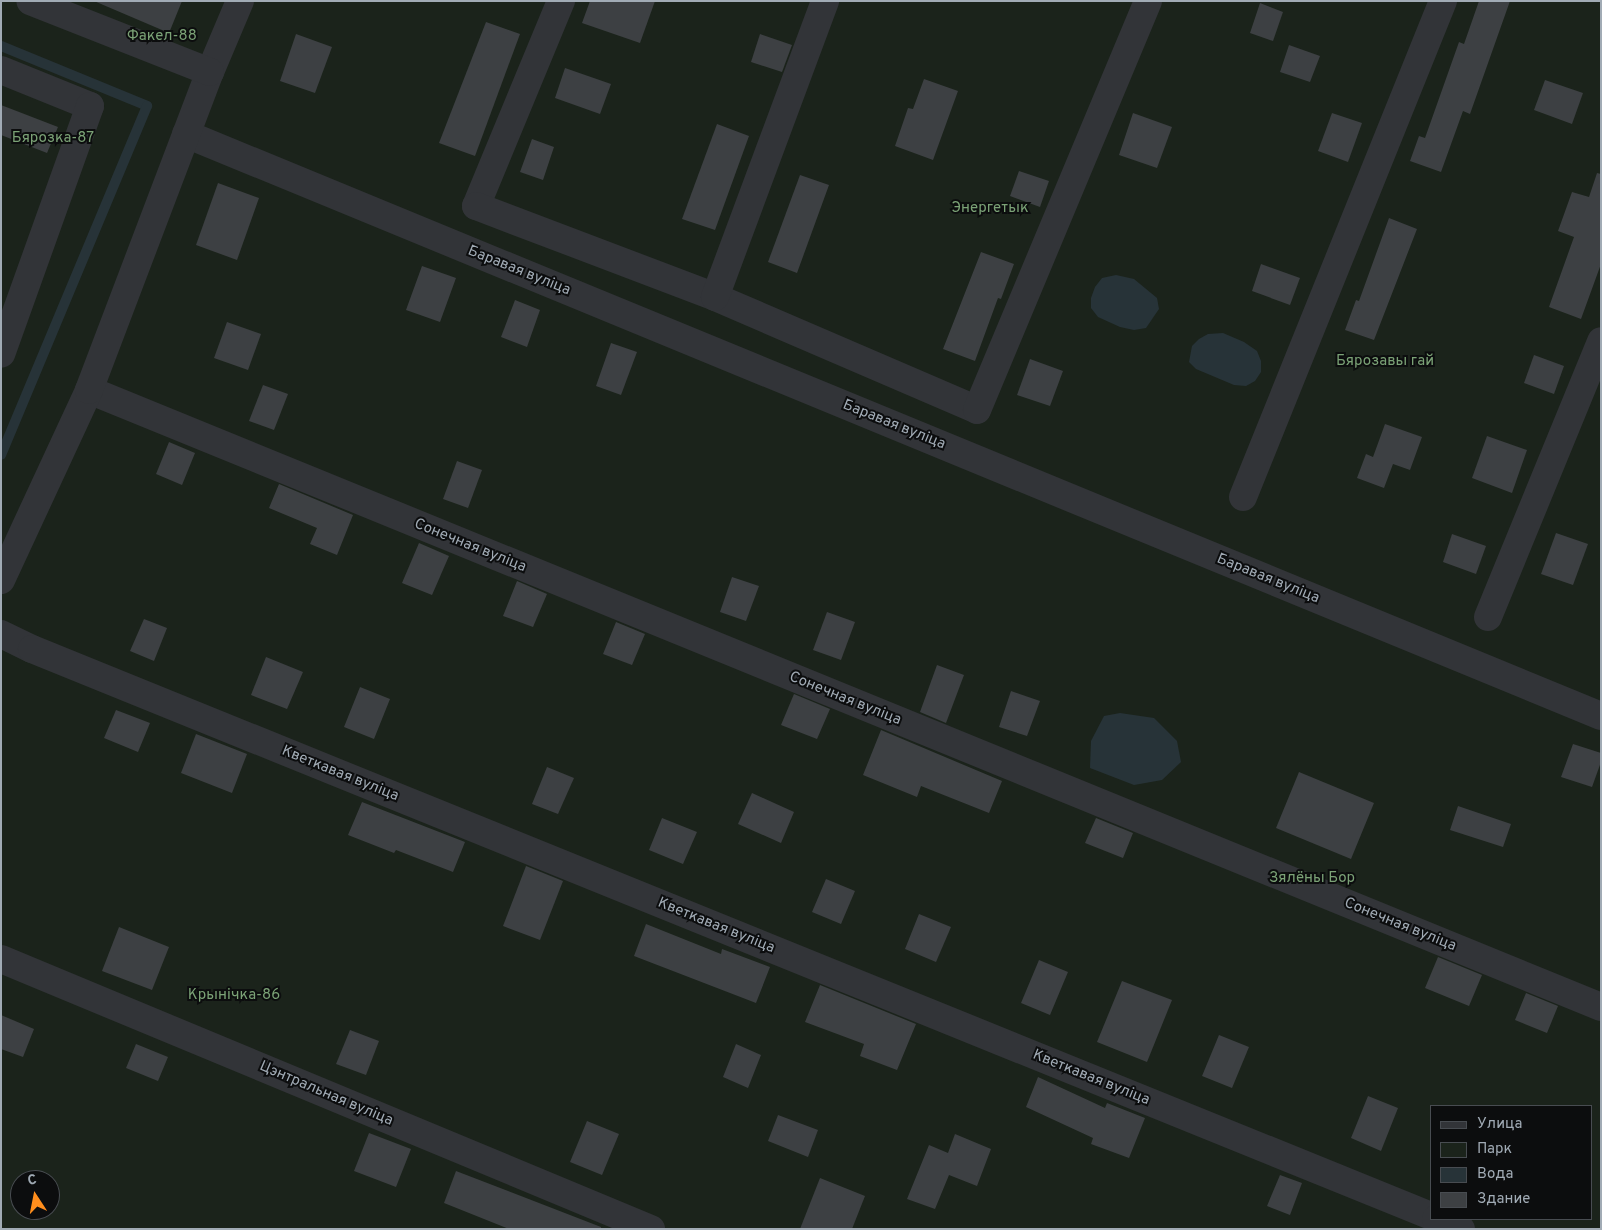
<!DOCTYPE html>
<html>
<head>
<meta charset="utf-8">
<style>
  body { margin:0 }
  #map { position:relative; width:1602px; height:1230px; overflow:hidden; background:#111213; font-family:Overpass,sans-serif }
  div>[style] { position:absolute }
  .green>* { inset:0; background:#1b231b }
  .water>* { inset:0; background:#273338 }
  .stream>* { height:10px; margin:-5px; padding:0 5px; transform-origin:5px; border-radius:5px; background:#273338 }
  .building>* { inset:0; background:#3d4043 }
  .minor>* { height:28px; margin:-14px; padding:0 14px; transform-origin:14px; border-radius:14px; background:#323438 }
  span { translate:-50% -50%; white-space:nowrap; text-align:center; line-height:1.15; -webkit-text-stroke:4px #0c0d0e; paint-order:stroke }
  .park-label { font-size:15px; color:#7ba276 }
  .street-label { font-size:15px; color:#a1abb5 }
  .frame { position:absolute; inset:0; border:2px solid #a1abb5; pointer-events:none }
  .legend { position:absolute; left:1430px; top:1105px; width:162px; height:115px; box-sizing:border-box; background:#0c0d0e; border:1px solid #484c51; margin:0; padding:6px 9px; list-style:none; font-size:15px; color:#a1abb5 }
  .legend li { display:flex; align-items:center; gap:10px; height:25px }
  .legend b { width:25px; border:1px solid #484c51 }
  .north { position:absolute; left:10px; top:1170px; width:50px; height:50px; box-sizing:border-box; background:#0c0d0e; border:1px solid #484c51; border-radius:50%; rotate:349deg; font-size:14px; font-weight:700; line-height:20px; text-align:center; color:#a1abb5 }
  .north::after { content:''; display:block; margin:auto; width:18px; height:22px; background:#ff8e1d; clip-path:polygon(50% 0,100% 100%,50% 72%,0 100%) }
</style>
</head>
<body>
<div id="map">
  <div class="green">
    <div style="clip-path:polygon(evenodd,1px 1px,1601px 1px,1601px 1229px,1px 1229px,1px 1px,1431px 1106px,1591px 1106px,1591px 1219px,1431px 1219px,1431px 1106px,1px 1px,20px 1180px,50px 1180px,50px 1210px,20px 1210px,20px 1180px)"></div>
  </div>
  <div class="water">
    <div style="clip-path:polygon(1116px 275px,1134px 279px,1157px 298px,1159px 309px,1146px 328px,1134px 330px,1120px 327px,1098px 317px,1091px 308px,1091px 298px,1095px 287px,1102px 278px)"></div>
    <div style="clip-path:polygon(1223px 333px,1244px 342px,1257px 351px,1261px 361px,1261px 372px,1255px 381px,1246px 386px,1234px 385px,1196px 369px,1189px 362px,1192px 346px,1199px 339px,1208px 334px)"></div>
    <div style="clip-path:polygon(1120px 713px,1154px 718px,1177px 741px,1181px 762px,1162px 780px,1134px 785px,1090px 768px,1091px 741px,1104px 716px)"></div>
  </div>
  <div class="stream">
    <div style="left:1px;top:46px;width:158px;rotate:22.3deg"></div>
    <div style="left:147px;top:106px;width:378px;rotate:112.7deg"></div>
  </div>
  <div class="building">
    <div style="clip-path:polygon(94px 1px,182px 1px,169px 33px)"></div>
    <div style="clip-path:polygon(590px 1px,655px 1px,640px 43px,582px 23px)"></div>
    <div style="clip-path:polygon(1479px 1px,1510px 1px,1470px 114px,1463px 111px,1441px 172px,1410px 161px,1419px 136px,1425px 138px,1459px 42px,1464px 44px)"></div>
    <div style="clip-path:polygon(1260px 3px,1283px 12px,1273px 41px,1250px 33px)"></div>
    <div style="clip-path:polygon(486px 22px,520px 34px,475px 156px,439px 143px)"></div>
    <div style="clip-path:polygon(296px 34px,332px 47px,315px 93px,280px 81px)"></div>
    <div style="clip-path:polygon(760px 34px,792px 45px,782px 72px,751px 62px)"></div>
    <div style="clip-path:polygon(1289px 45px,1320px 56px,1310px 82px,1280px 72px)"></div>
    <div style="clip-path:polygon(565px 68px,611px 84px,600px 114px,555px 98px)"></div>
    <div style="clip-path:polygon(924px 79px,958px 91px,933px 160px,895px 146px,908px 108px,913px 109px)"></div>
    <div style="clip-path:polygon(1545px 80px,1583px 93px,1572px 124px,1534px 110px)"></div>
    <div style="clip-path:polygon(1px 105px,58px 127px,47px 153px,1px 135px)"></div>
    <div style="clip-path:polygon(1133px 113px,1172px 127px,1157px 168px,1119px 155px)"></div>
    <div style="clip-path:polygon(1332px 113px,1362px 123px,1348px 162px,1318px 151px)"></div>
    <div style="clip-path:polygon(717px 124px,749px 136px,715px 230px,682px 219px)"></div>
    <div style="clip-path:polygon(532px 139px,554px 147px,543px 180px,520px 172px)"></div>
    <div style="clip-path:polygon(1019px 171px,1049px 181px,1040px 207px,1010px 196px)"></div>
    <div style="clip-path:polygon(1597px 173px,1601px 174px,1601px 264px,1581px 319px,1549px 307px,1574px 237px,1558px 231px,1572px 192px,1589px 197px)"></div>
    <div style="clip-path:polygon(800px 175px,829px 185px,797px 273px,768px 262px)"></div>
    <div style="clip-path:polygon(218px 183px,259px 198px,237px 260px,196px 245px)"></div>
    <div style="clip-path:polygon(1389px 218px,1417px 229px,1374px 340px,1345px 330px,1356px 300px,1359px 301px)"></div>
    <div style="clip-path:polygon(981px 252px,1014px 264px,1001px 299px,998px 298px,975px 361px,943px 349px)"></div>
    <div style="clip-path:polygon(1261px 264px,1300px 278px,1290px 305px,1252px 291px)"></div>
    <div style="clip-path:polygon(422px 266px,456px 278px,440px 322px,406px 310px)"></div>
    <div style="clip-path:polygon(515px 300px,540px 310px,527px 347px,501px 337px)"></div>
    <div style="clip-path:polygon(227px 322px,261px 334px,248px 370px,214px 358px)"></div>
    <div style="clip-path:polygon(611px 343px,637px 352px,621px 395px,596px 386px)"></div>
    <div style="clip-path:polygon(1534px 355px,1564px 366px,1554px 394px,1524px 383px)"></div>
    <div style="clip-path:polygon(1030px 359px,1063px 371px,1050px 406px,1017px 395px)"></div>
    <div style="clip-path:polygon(263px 385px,288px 394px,274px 430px,249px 421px)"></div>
    <div style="clip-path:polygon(1385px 424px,1422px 437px,1410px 470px,1393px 464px,1384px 488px,1357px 478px,1366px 454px,1373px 457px)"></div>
    <div style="clip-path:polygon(1487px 436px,1527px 450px,1512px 493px,1472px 478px)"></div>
    <div style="clip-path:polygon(169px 442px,195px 453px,182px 485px,156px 474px)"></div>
    <div style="clip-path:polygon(457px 461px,482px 470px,468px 508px,443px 499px)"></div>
    <div style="clip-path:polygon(279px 484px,353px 515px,337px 555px,310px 544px,317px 528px,269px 508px)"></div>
    <div style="clip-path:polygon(1556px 533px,1588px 544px,1573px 585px,1541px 574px)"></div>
    <div style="clip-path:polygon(1452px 534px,1486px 546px,1476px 574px,1443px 562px)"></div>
    <div style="clip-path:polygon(419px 543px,449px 556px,432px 595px,402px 583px)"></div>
    <div style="clip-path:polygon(732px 577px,759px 586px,746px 621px,720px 612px)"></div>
    <div style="clip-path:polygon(517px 581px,547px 594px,533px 627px,503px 616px)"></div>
    <div style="clip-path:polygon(827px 612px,855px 622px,841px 660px,813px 650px)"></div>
    <div style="clip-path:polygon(144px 619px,167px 628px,154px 661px,130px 651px)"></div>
    <div style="clip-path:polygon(616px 622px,645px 634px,632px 665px,603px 654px)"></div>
    <div style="clip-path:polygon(266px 657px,303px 672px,287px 709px,251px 695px)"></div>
    <div style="clip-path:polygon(937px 665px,964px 675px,946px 723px,920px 712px)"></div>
    <div style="clip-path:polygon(360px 687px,390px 699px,374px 739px,344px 727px)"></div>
    <div style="clip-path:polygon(1011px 691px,1040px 701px,1027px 736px,999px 727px)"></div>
    <div style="clip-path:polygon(794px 694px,830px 709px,817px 739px,781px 725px)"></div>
    <div style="clip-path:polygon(116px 710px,150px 723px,138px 752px,104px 738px)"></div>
    <div style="clip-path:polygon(881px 730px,1002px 781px,989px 813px,921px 786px,917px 797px,863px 775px)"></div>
    <div style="clip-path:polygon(196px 734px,247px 754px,232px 793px,181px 773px)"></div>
    <div style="clip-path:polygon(1573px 744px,1601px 753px,1601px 762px,1592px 787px,1561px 777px)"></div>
    <div style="clip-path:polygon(547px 767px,574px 778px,558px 814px,532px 804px)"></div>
    <div style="clip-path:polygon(1299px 772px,1374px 803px,1351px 859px,1276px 828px)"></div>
    <div style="clip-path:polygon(752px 793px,794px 812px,781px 843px,738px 824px)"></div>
    <div style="clip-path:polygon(362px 802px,465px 842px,453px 872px,396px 850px,394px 853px,348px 835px)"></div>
    <div style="clip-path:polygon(1458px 806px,1511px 824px,1503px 847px,1450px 830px)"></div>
    <div style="clip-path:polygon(662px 818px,697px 832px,683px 864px,649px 850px)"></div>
    <div style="clip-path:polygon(1096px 818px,1133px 833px,1123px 858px,1085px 843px)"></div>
    <div style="clip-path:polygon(526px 866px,563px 881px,540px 940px,503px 926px)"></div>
    <div style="clip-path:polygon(826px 879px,855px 891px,841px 924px,812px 912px)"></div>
    <div style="clip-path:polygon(919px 914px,951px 927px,936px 962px,905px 949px)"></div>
    <div style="clip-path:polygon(646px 924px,721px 954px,722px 949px,770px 967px,756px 1003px,634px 956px)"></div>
    <div style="clip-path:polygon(119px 927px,169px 947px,152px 990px,102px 971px)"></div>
    <div style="clip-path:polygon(1438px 957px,1482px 975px,1469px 1006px,1425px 988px)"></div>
    <div style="clip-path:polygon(1039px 960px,1068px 972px,1050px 1015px,1021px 1003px)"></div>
    <div style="clip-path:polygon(1122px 981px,1172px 1000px,1147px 1062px,1097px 1042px)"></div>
    <div style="clip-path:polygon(820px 985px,916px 1024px,897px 1070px,860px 1056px,864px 1044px,805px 1022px)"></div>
    <div style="clip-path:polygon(1526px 993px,1558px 1006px,1547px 1033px,1515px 1020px)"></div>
    <div style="clip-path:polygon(1px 1015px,34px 1029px,23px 1057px,1px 1049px)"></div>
    <div style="clip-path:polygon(350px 1030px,379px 1041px,366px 1075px,336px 1064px)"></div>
    <div style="clip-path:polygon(1219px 1035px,1249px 1047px,1232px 1088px,1202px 1076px)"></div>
    <div style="clip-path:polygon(136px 1044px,168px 1057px,158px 1081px,126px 1068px)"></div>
    <div style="clip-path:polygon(736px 1044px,761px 1055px,748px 1088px,723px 1077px)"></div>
    <div style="clip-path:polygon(1038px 1077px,1105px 1108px,1107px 1103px,1145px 1118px,1129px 1158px,1091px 1144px,1093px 1138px,1026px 1107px)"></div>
    <div style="clip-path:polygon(1368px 1096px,1398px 1108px,1381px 1151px,1351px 1138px)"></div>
    <div style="clip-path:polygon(778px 1115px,818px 1130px,808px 1157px,768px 1141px)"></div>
    <div style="clip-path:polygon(587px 1121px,619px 1134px,602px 1175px,570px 1162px)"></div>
    <div style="clip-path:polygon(369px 1133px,411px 1149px,396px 1187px,354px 1171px)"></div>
    <div style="clip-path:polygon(955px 1134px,991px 1149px,977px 1186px,949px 1175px,935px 1209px,907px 1199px,929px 1145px,948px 1153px)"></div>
    <div style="clip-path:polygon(456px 1171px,601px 1227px,601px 1229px,509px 1229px,444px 1203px)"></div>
    <div style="clip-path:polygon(1280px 1175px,1302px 1183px,1290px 1215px,1267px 1206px)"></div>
    <div style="clip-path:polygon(820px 1178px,865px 1196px,852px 1229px,800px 1229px)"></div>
  </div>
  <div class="minor">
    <div style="left:561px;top:1px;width:222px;rotate:112.5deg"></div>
    <div style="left:476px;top:206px;width:256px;rotate:20.8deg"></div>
    <div style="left:715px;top:297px;width:285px;rotate:23.3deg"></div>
    <div style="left:977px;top:410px;width:443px;rotate:-67.3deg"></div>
    <div style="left:1px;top:70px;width:96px;rotate:22deg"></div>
    <div style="left:90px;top:106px;width:263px;rotate:109.7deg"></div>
    <div style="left:210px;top:72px;width:77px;rotate:-67.1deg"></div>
    <div style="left:186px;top:134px;width:1530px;rotate:22.36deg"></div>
    <div style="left:715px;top:297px;width:316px;rotate:-69.6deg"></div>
    <div style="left:89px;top:390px;width:1633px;rotate:22.2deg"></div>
    <div style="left:1243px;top:497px;width:535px;rotate:-68.04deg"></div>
    <div style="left:1px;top:580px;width:209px;rotate:-65.1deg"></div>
    <div style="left:89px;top:390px;width:340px;rotate:-69.2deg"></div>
    <div style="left:210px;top:72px;width:193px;rotate:-158.5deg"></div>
    <div style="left:1488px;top:617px;width:298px;rotate:-67.7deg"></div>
    <div style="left:1px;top:634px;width:34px;rotate:26deg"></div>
    <div style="left:32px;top:649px;width:1510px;rotate:22.06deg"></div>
    <div style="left:1px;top:959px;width:704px;rotate:22.56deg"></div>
    <div style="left:1436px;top:1219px;width:27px;rotate:22deg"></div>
  </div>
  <div class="park-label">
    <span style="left:162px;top:37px">Факел-88</span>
    <span style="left:53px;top:139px">Бярозка-87</span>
    <span style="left:990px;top:209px">Энергетык</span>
    <span style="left:1385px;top:362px">Бярозавы гай</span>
    <span style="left:1312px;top:879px">Зялёны Бор</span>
    <span style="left:234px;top:996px">Крынічка-86</span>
  </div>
  <div class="street-label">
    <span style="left:519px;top:271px;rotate:22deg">Баравая вуліца</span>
    <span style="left:894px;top:425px;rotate:22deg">Баравая вуліца</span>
    <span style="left:470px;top:546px;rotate:22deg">Сонечная вуліца</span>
    <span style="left:1268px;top:579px;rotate:22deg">Баравая вуліца</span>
    <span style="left:845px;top:699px;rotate:22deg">Сонечная вуліца</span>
    <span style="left:340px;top:774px;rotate:22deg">Кветкавая вуліца</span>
    <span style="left:1400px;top:925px;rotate:22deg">Сонечная вуліца</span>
    <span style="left:716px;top:926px;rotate:22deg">Кветкавая вуліца</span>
    <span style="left:1091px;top:1078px;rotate:22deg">Кветкавая вуліца</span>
    <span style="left:326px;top:1094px;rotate:23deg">Цэнтральная вуліца</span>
  </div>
  <div class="frame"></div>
  <ul class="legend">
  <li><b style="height:6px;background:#323438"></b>Улица</li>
  <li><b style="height:14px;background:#1b231b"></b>Парк</li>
  <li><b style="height:14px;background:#273338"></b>Вода</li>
  <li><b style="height:14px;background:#3d4043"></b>Здание</li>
  </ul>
  <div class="north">С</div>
</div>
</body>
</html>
